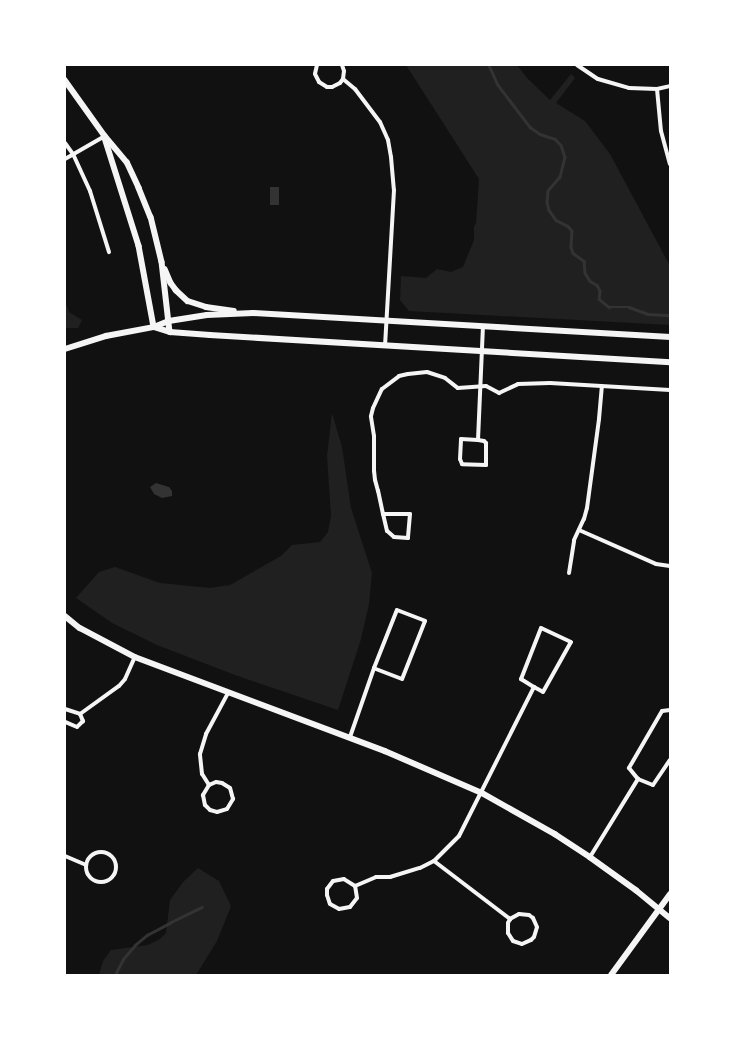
<!DOCTYPE html>
<html>
<head>
<meta charset="utf-8">
<style>
  body { margin:0 }
  #map { position:relative; width:735px; height:1040px; overflow:hidden; background:#111; font-family:"PT Sans",sans-serif }
  div>[style] { position:absolute }
  .green>* { inset:0; background:#202020 }
  .water>* { inset:0; background:#333 }
  .stream>* { height:2.5px; margin:-1.25px; padding:0 1.25px; transform-origin:1.25px; border-radius:1.25px; background:#333 }
  .minor>* { height:4px; margin:-2px; padding:0 2px; transform-origin:2px; border-radius:2px; background:#f5f5f5 }
  .minor>.ring { margin:-2px; padding:0; box-sizing:content-box; background:none; border:4px solid #f5f5f5; border-radius:50% }
  .tertiary>* { height:5.5px; margin:-2.75px; padding:0 2.75px; transform-origin:2.75px; border-radius:2.75px; background:#f5f5f5 }
  .secondary>* { height:6px; margin:-3px; padding:0 3px; transform-origin:3px; border-radius:3px; background:#f5f5f5 }
  span { translate:-50% -50%; white-space:nowrap; text-align:center; line-height:1.15; -webkit-text-stroke:3.5px #fff; paint-order:stroke }
  .frame { position:absolute; inset:0; border:66px solid #fff; pointer-events:none }
</style>
</head>
<body>
<div id="map">
  <div class="green">
    <div style="clip-path:polygon(406px 65px,517px 65px,527px 78px,550px 100px,571px 74px,575px 78px,556px 103px,585px 121px,610px 154px,670px 266px,670px 325px,409px 311px,400px 300px,401px 276px,426px 278px,437px 269px,451px 272px,463px 267px,474px 240px,474px 227px,476px 223px,479px 179px)"></div>
    <div style="clip-path:polygon(65px 301px,69px 312px,82px 320px,78px 328px,65px 328px)"></div>
    <div style="clip-path:polygon(332px 413px,342px 447px,351px 508px,372px 573px,369px 604px,361px 639px,338px 710px,235px 675px,157px 645px,112px 623px,76px 598px,99px 572px,115px 567px,160px 583px,210px 588px,230px 585px,281px 556px,292px 545px,320px 542px,328px 532px,331px 516px,327px 456px)"></div>
    <div style="clip-path:polygon(198px 868px,219px 881px,231px 906px,217px 941px,196px 975px,99px 975px,103px 961px,111px 950px,148px 945px,160px 939px,166px 933px,170px 900px,183px 882px)"></div>
  </div>
  <div class="water">
    <div style="clip-path:polygon(270px 187px,279px 187px,279px 205px,270px 205px)"></div>
    <div style="clip-path:polygon(156px 483px,169px 487px,172px 491px,172px 496px,162px 498px,154px 494px,150px 487px)"></div>
  </div>
  <div class="stream">
    <div style="left:489px;top:65px;width:22px;rotate:66deg"></div>
    <div style="left:498px;top:85px;width:53px;rotate:52.7deg"></div>
    <div style="left:530px;top:127px;width:12px;rotate:35deg"></div>
    <div style="left:540px;top:134px;width:16px;rotate:18deg"></div>
    <div style="left:555px;top:139px;width:8px;rotate:45deg"></div>
    <div style="left:561px;top:145px;width:13px;rotate:72deg"></div>
    <div style="left:565px;top:157px;width:21px;rotate:104deg"></div>
    <div style="left:560px;top:177px;width:18px;rotate:131deg"></div>
    <div style="left:548px;top:191px;width:11px;rotate:95deg"></div>
    <div style="left:547px;top:202px;width:8px;rotate:76deg"></div>
    <div style="left:549px;top:210px;width:12px;rotate:55deg"></div>
    <div style="left:556px;top:220px;width:13px;rotate:27deg"></div>
    <div style="left:568px;top:226px;width:6px;rotate:51deg"></div>
    <div style="left:572px;top:231px;width:16px;rotate:94deg"></div>
    <div style="left:571px;top:247px;width:6px;rotate:72deg"></div>
    <div style="left:573px;top:253px;width:14px;rotate:36deg"></div>
    <div style="left:584px;top:261px;width:12px;rotate:85deg"></div>
    <div style="left:585px;top:273px;width:9px;rotate:58deg"></div>
    <div style="left:590px;top:281px;width:8px;rotate:30deg"></div>
    <div style="left:597px;top:285px;width:7px;rotate:63deg"></div>
    <div style="left:600px;top:291px;width:8px;rotate:97deg"></div>
    <div style="left:599px;top:299px;width:13px;rotate:39deg"></div>
    <div style="left:609px;top:307px;width:20px"></div>
    <div style="left:629px;top:307px;width:20px;rotate:20deg"></div>
    <div style="left:648px;top:314px;width:22px;rotate:3deg"></div>
    <div style="left:115px;top:975px;width:18px;rotate:-63deg"></div>
    <div style="left:123px;top:959px;width:18px;rotate:-49deg"></div>
    <div style="left:135px;top:945px;width:16px;rotate:-40deg"></div>
    <div style="left:147px;top:935px;width:27px;rotate:-28deg"></div>
    <div style="left:171px;top:922px;width:34px;rotate:-26deg"></div>
  </div>
  <div class="minor">
    <div style="left:317px;top:65px;width:9px;rotate:103deg"></div>
    <div style="left:315px;top:74px;width:9px;rotate:63deg"></div>
    <div style="left:319px;top:82px;width:9px;rotate:32deg"></div>
    <div style="left:327px;top:87px;width:5px"></div>
    <div style="left:332px;top:87px;width:9px;rotate:-27deg"></div>
    <div style="left:340px;top:83px;width:5px;rotate:-53deg"></div>
    <div style="left:343px;top:79px;width:8px;rotate:-83deg"></div>
    <div style="left:344px;top:71px;width:6px;rotate:-108deg"></div>
    <div style="left:577px;top:65px;width:25px;rotate:34deg"></div>
    <div style="left:598px;top:79px;width:32px;rotate:16deg"></div>
    <div style="left:629px;top:88px;width:28px;rotate:2deg"></div>
    <div style="left:657px;top:89px;width:13px;rotate:-13deg"></div>
    <div style="left:343px;top:79px;width:16px;rotate:40deg"></div>
    <div style="left:355px;top:89px;width:41px;rotate:52.9deg"></div>
    <div style="left:380px;top:122px;width:20px;rotate:66deg"></div>
    <div style="left:388px;top:140px;width:17px;rotate:80deg"></div>
    <div style="left:391px;top:157px;width:33px;rotate:85deg"></div>
    <div style="left:394px;top:190px;width:156px;rotate:93.3deg"></div>
    <div style="left:657px;top:89px;width:42px;rotate:84.6deg"></div>
    <div style="left:661px;top:131px;width:34px;rotate:75deg"></div>
    <div style="left:65px;top:143px;width:14px;rotate:54deg"></div>
    <div style="left:73px;top:154px;width:41px;rotate:65.3deg"></div>
    <div style="left:90px;top:191px;width:64px;rotate:72.7deg"></div>
    <div style="left:65px;top:159px;width:46px;rotate:-29.9deg"></div>
    <div style="left:478px;top:440px;width:6px;rotate:9deg"></div>
    <div style="left:484px;top:441px;width:3px;rotate:45deg"></div>
    <div style="left:486px;top:443px;width:22px;rotate:90deg"></div>
    <div style="left:486px;top:465px;width:24px;rotate:-178deg"></div>
    <div style="left:462px;top:464px;width:5px;rotate:-112deg"></div>
    <div style="left:460px;top:459px;width:20px;rotate:-87deg"></div>
    <div style="left:461px;top:439px;width:17px;rotate:3deg"></div>
    <div style="left:478px;top:440px;width:113px;rotate:-87.5deg"></div>
    <div style="left:383px;top:514px;width:27px"></div>
    <div style="left:410px;top:514px;width:24px;rotate:95deg"></div>
    <div style="left:408px;top:538px;width:14px;rotate:-176deg"></div>
    <div style="left:394px;top:537px;width:9px;rotate:-139deg"></div>
    <div style="left:387px;top:531px;width:17px;rotate:-103deg"></div>
    <div style="left:383px;top:514px;width:24px;rotate:-102deg"></div>
    <div style="left:378px;top:491px;width:11px;rotate:-105deg"></div>
    <div style="left:375px;top:480px;width:9px;rotate:-96deg"></div>
    <div style="left:374px;top:471px;width:35px;rotate:-90deg"></div>
    <div style="left:374px;top:436px;width:20px;rotate:-99deg"></div>
    <div style="left:371px;top:416px;width:8px;rotate:-76deg"></div>
    <div style="left:373px;top:408px;width:21px;rotate:-65deg"></div>
    <div style="left:382px;top:389px;width:21px;rotate:-37deg"></div>
    <div style="left:399px;top:376px;width:9px;rotate:-13deg"></div>
    <div style="left:408px;top:374px;width:19px;rotate:-6deg"></div>
    <div style="left:427px;top:372px;width:19px;rotate:18deg"></div>
    <div style="left:445px;top:378px;width:16px;rotate:38deg"></div>
    <div style="left:458px;top:388px;width:28px;rotate:-4deg"></div>
    <div style="left:486px;top:386px;width:15px;rotate:28deg"></div>
    <div style="left:499px;top:393px;width:21px;rotate:-25deg"></div>
    <div style="left:518px;top:384px;width:32px;rotate:-2deg"></div>
    <div style="left:550px;top:383px;width:120px;rotate:3.3deg"></div>
    <div style="left:579px;top:530px;width:84px;rotate:23.8deg"></div>
    <div style="left:656px;top:564px;width:14px;rotate:8deg"></div>
    <div style="left:569px;top:573px;width:33px;rotate:-81deg"></div>
    <div style="left:574px;top:540px;width:23px;rotate:-65deg"></div>
    <div style="left:584px;top:519px;width:11px;rotate:-75deg"></div>
    <div style="left:587px;top:508px;width:90px;rotate:-82.3deg"></div>
    <div style="left:599px;top:419px;width:33px;rotate:-85deg"></div>
    <div style="left:65px;top:709px;width:16px;rotate:18deg"></div>
    <div style="left:80px;top:714px;width:8px;rotate:67deg"></div>
    <div style="left:83px;top:721px;width:8px;rotate:135deg"></div>
    <div style="left:77px;top:727px;width:13px;rotate:-157deg"></div>
    <div style="left:670px;top:710px;width:8px;rotate:173deg"></div>
    <div style="left:662px;top:711px;width:66px;rotate:120.1deg"></div>
    <div style="left:629px;top:768px;width:14px;rotate:51deg"></div>
    <div style="left:638px;top:779px;width:16px;rotate:22deg"></div>
    <div style="left:653px;top:785px;width:30px;rotate:-56deg"></div>
    <div style="left:80px;top:714px;width:48px;rotate:-35.7deg"></div>
    <div style="left:119px;top:686px;width:9px;rotate:-49deg"></div>
    <div style="left:125px;top:679px;width:24px;rotate:-66deg"></div>
    <div style="left:350px;top:737px;width:73px;rotate:-70.8deg"></div>
    <div style="left:374px;top:668px;width:62px;rotate:-68.4deg"></div>
    <div style="left:397px;top:610px;width:30px;rotate:21deg"></div>
    <div style="left:425px;top:621px;width:62px;rotate:111.6deg"></div>
    <div style="left:402px;top:679px;width:30px;rotate:-159deg"></div>
    <div style="left:209px;top:785px;width:12px;rotate:121deg"></div>
    <div style="left:203px;top:795px;width:10px;rotate:79deg"></div>
    <div style="left:205px;top:805px;width:7px;rotate:45deg"></div>
    <div style="left:210px;top:810px;width:7px;rotate:16deg"></div>
    <div style="left:217px;top:812px;width:10px;rotate:-17deg"></div>
    <div style="left:227px;top:809px;width:12px;rotate:-59deg"></div>
    <div style="left:233px;top:799px;width:11px;rotate:-105deg"></div>
    <div style="left:230px;top:788px;width:9px;rotate:-148deg"></div>
    <div style="left:222px;top:783px;width:6px;rotate:-171deg"></div>
    <div style="left:216px;top:782px;width:8px;rotate:157deg"></div>
    <div style="left:209px;top:785px;width:13px;rotate:-122deg"></div>
    <div style="left:202px;top:774px;width:20px;rotate:-96deg"></div>
    <div style="left:200px;top:754px;width:21px;rotate:-73deg"></div>
    <div style="left:206px;top:734px;width:47px;rotate:-61.8deg"></div>
    <div class="ring" style="left:86px;top:852px;width:26px;height:26px"></div>
    <div style="left:65px;top:856px;width:23px;rotate:23deg"></div>
    <div style="left:590px;top:857px;width:92px;rotate:-58.4deg"></div>
    <div style="left:434px;top:861px;width:96px;rotate:37.3deg"></div>
    <div style="left:510px;top:919px;width:4px;rotate:117deg"></div>
    <div style="left:508px;top:923px;width:10px;rotate:90deg"></div>
    <div style="left:508px;top:933px;width:9px;rotate:58deg"></div>
    <div style="left:513px;top:941px;width:9px;rotate:18deg"></div>
    <div style="left:522px;top:944px;width:10px;rotate:-24deg"></div>
    <div style="left:531px;top:940px;width:4px;rotate:-45deg"></div>
    <div style="left:534px;top:937px;width:10px;rotate:-73deg"></div>
    <div style="left:537px;top:927px;width:10px;rotate:-114deg"></div>
    <div style="left:533px;top:918px;width:5px;rotate:-143deg"></div>
    <div style="left:529px;top:915px;width:10px;rotate:-174deg"></div>
    <div style="left:519px;top:914px;width:10px;rotate:151deg"></div>
    <div style="left:355px;top:886px;width:13px;rotate:-148deg"></div>
    <div style="left:344px;top:879px;width:11px;rotate:170deg"></div>
    <div style="left:333px;top:881px;width:10px;rotate:127deg"></div>
    <div style="left:327px;top:889px;width:6px;rotate:90deg"></div>
    <div style="left:327px;top:895px;width:9px;rotate:72deg"></div>
    <div style="left:330px;top:904px;width:10px;rotate:29deg"></div>
    <div style="left:339px;top:909px;width:11px;rotate:-10deg"></div>
    <div style="left:350px;top:907px;width:11px;rotate:-52deg"></div>
    <div style="left:357px;top:898px;width:12px;rotate:-99deg"></div>
    <div style="left:355px;top:886px;width:23px;rotate:-23deg"></div>
    <div style="left:376px;top:877px;width:14px"></div>
    <div style="left:390px;top:877px;width:31px;rotate:-17deg"></div>
    <div style="left:420px;top:868px;width:16px;rotate:-27deg"></div>
    <div style="left:434px;top:861px;width:35px;rotate:-45deg"></div>
    <div style="left:459px;top:836px;width:167px;rotate:-63.3deg"></div>
    <div style="left:534px;top:687px;width:10px;rotate:29deg"></div>
    <div style="left:543px;top:692px;width:57px;rotate:-60.8deg"></div>
    <div style="left:571px;top:642px;width:33px;rotate:-155deg"></div>
    <div style="left:541px;top:628px;width:55px;rotate:111.4deg"></div>
    <div style="left:521px;top:679px;width:15px;rotate:32deg"></div>
  </div>
  <div class="tertiary">
    <div style="left:65px;top:80px;width:69px;rotate:54.5deg"></div>
    <div style="left:105px;top:136px;width:34px;rotate:50deg"></div>
    <div style="left:127px;top:162px;width:29px;rotate:65deg"></div>
    <div style="left:139px;top:188px;width:31px;rotate:68deg"></div>
    <div style="left:151px;top:217px;width:46px;rotate:76.3deg"></div>
    <div style="left:162px;top:262px;width:70px;rotate:83.5deg"></div>
    <div style="left:105px;top:138px;width:113px;rotate:72.5deg"></div>
    <div style="left:139px;top:246px;width:82px;rotate:79.5deg"></div>
    <div style="left:165px;top:269px;width:15px;rotate:67deg"></div>
    <div style="left:171px;top:283px;width:9px;rotate:54deg"></div>
    <div style="left:176px;top:290px;width:16px;rotate:43deg"></div>
    <div style="left:188px;top:301px;width:19px;rotate:18deg"></div>
    <div style="left:206px;top:307px;width:28px;rotate:8deg"></div>
    <div style="left:154px;top:327px;width:17px;rotate:17deg"></div>
    <div style="left:170px;top:332px;width:40px;rotate:4.3deg"></div>
    <div style="left:210px;top:335px;width:461px;rotate:3.4deg"></div>
    <div style="left:65px;top:349px;width:43px;rotate:-17.6deg"></div>
    <div style="left:106px;top:336px;width:49px;rotate:-10.6deg"></div>
    <div style="left:154px;top:327px;width:16px;rotate:-22deg"></div>
    <div style="left:169px;top:321px;width:38px;rotate:-9deg"></div>
    <div style="left:207px;top:315px;width:46px;rotate:-2.5deg"></div>
    <div style="left:253px;top:313px;width:418px;rotate:3.3deg"></div>
    <div style="left:65px;top:616px;width:19px;rotate:39deg"></div>
    <div style="left:80px;top:628px;width:62px;rotate:27.8deg"></div>
    <div style="left:135px;top:657px;width:267px;rotate:20.6deg"></div>
    <div style="left:385px;top:751px;width:106px;rotate:23.4deg"></div>
    <div style="left:482px;top:793px;width:84px;rotate:29.3deg"></div>
    <div style="left:555px;top:834px;width:42px;rotate:33.3deg"></div>
    <div style="left:590px;top:857px;width:57px;rotate:35.7deg"></div>
    <div style="left:636px;top:890px;width:44px;rotate:39.5deg"></div>
  </div>
  <div class="secondary">
    <div style="left:611px;top:975px;width:100px;rotate:-53.9deg"></div>
  </div>
  <div class="frame"></div>
</div>
</body>
</html>
